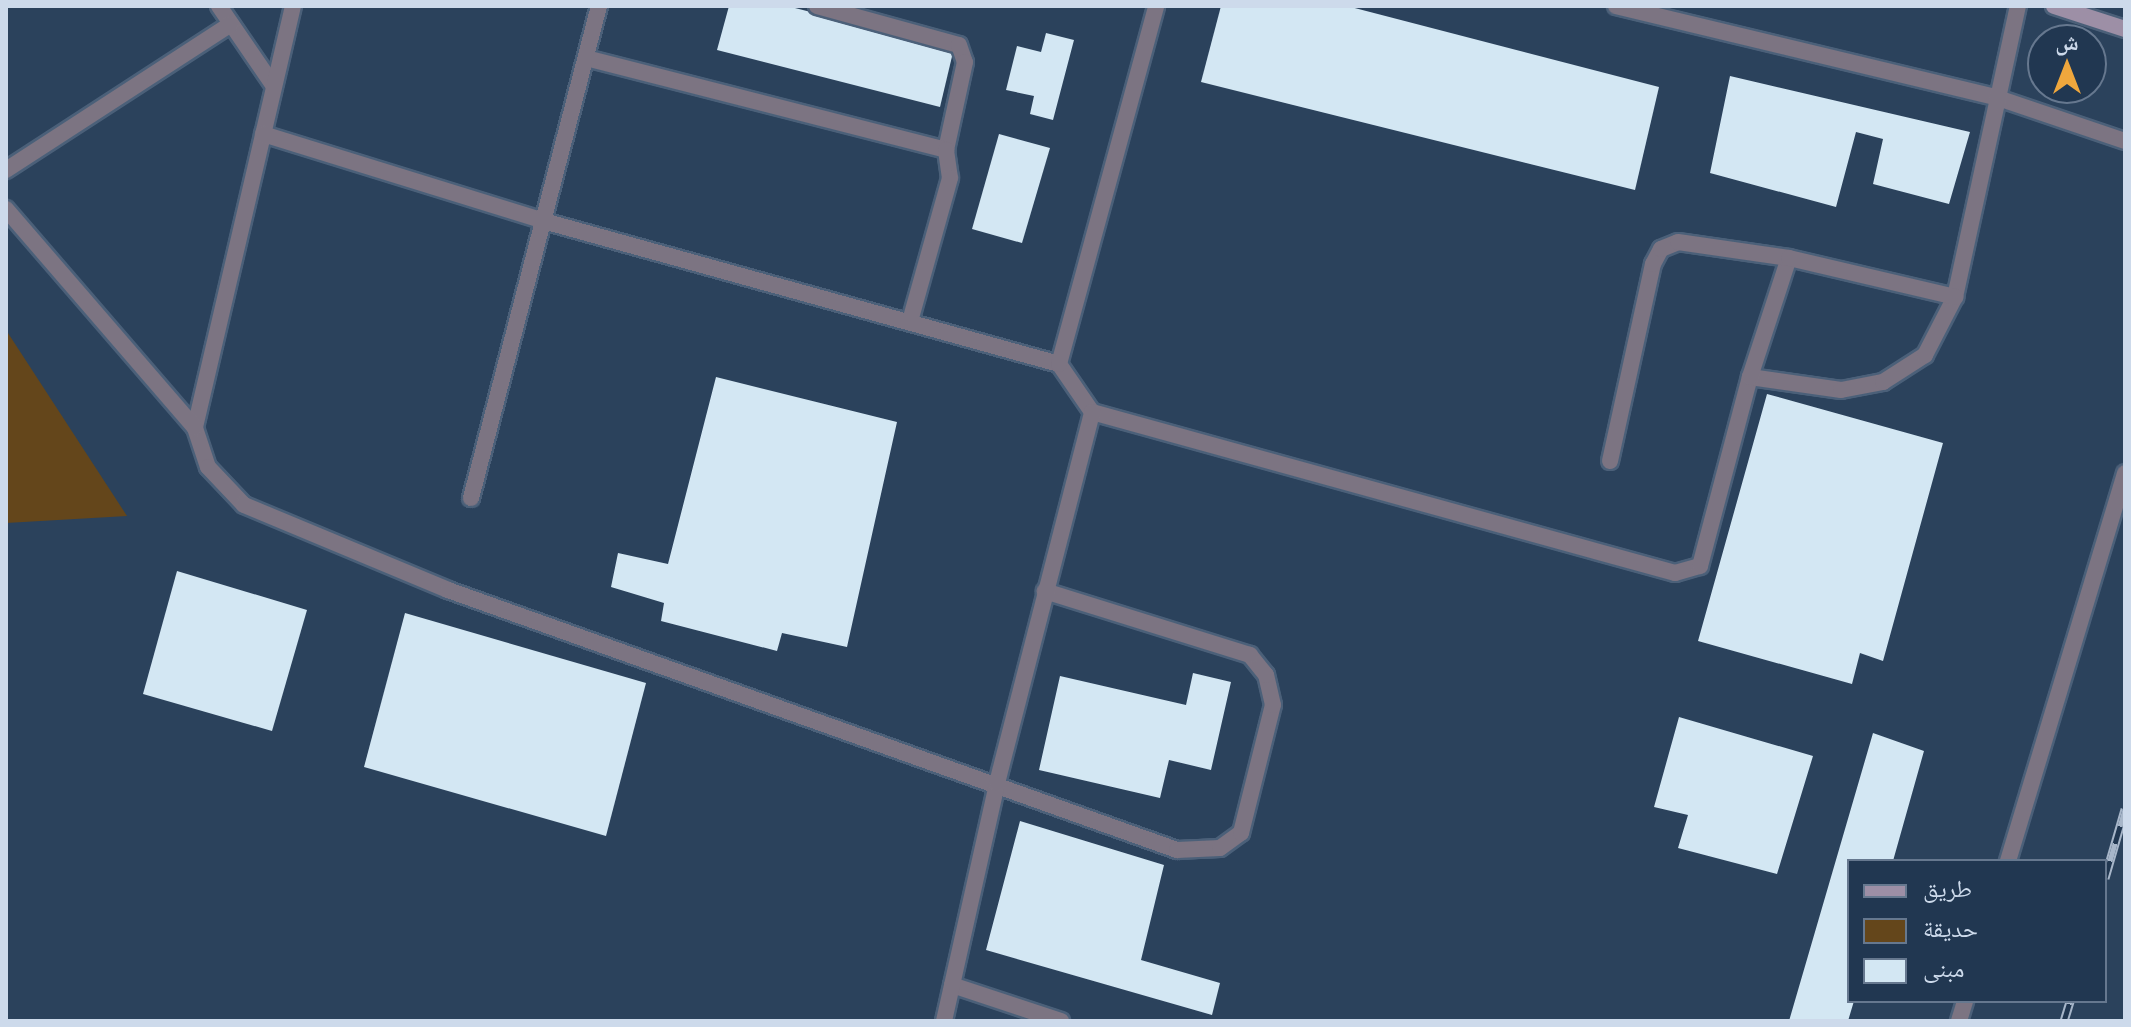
<!DOCTYPE html>
<html>
<head>
<meta charset="utf-8">
<style>
  body { margin:0 }
  #map { position:relative; width:2131px; height:1027px; overflow:hidden; background:#2b425c; font-family:Mulish,"Noto Naskh Arabic",sans-serif }
  div>[style] { position:absolute }
  .green>* { inset:0; background:#64461b }
  .building>* { inset:0; background:#d3e7f3 }
  .roads { filter:drop-shadow(2px 0 #4b6079) drop-shadow(-2px 0 #4b6079) drop-shadow(0 2px #4b6079) drop-shadow(0 -2px #4b6079) }
  .service>* { height:16px; margin:-8px; padding:0 8px; transform-origin:8px; border-radius:8px; background:#7c7482 }
  .secondary>* { height:16px; margin:-8px; padding:0 8px; transform-origin:8px; border-radius:8px; background:#9d8fa6 }
  .rail>* { height:9px; margin-top:-4.5px; transform-origin:0; background:repeating-linear-gradient(90deg,#213751 0 18px,#a7b6c9 0 36px); box-sizing:border-box; border-block:2px solid #a7b6c9 }
  span { translate:-50% -50%; white-space:nowrap; text-align:center; line-height:1.15; -webkit-text-stroke:8px #213751; paint-order:stroke }
  .frame { position:absolute; inset:0; border:8px solid #cddaeb; pointer-events:none }
  .legend { position:absolute; left:1847px; top:859px; width:260px; height:144px; box-sizing:border-box; background:#213751; border:2px solid #66788f; margin:0; padding:10px 14px; list-style:none; font-size:24px; color:#cddaeb }
  .legend li { display:flex; align-items:center; gap:16px; height:40px }
  .legend b { width:40px; border:2px solid #66788f }
  .north { position:absolute; left:2027px; top:24px; width:80px; height:80px; box-sizing:border-box; background:#213751; border:2px solid #66788f; border-radius:50%; rotate:0deg; font-size:22px; font-weight:700; line-height:32px; text-align:center; color:#cddaeb }
  .north::after { content:''; display:block; margin:auto; width:28px; height:36px; background:#efa73d; clip-path:polygon(50% 0,100% 100%,50% 72%,0 100%) }
</style>
</head>
<body>
<div id="map">
  <div class="green">
    <div style="clip-path:polygon(6px 330px,127px 516px,6px 523px)"></div>
  </div>
  <div class="building">
    <div style="clip-path:polygon(729px 6px,787px 6px,954px 48px,940px 107px,717px 50px)"></div>
    <div style="clip-path:polygon(1221px 6px,1347px 6px,1659px 87px,1635px 190px,1201px 82px)"></div>
    <div style="clip-path:polygon(1046px 33px,1074px 40px,1053px 120px,1030px 114px,1034px 96px,1006px 90px,1017px 46px,1041px 52px)"></div>
    <div style="clip-path:polygon(1730px 76px,1970px 132px,1949px 204px,1873px 184px,1883px 139px,1856px 132px,1836px 207px,1710px 173px)"></div>
    <div style="clip-path:polygon(999px 134px,1050px 148px,1022px 243px,972px 229px)"></div>
    <div style="clip-path:polygon(716px 377px,897px 422px,847px 647px,782px 633px,777px 651px,661px 621px,664px 603px,611px 587px,618px 553px,668px 564px)"></div>
    <div style="clip-path:polygon(1767px 394px,1943px 443px,1883px 661px,1860px 653px,1852px 684px,1698px 641px)"></div>
    <div style="clip-path:polygon(177px 571px,307px 610px,272px 731px,143px 694px)"></div>
    <div style="clip-path:polygon(405px 613px,646px 683px,606px 836px,364px 767px)"></div>
    <div style="clip-path:polygon(1193px 673px,1231px 682px,1211px 770px,1169px 760px,1160px 798px,1039px 770px,1060px 676px,1186px 705px)"></div>
    <div style="clip-path:polygon(1679px 717px,1813px 756px,1777px 874px,1678px 848px,1688px 815px,1654px 807px)"></div>
    <div style="clip-path:polygon(1873px 733px,1924px 751px,1893px 861px,1849px 861px,1849px 1001px,1854px 1001px,1848px 1021px,1789px 1021px)"></div>
    <div style="clip-path:polygon(1020px 821px,1164px 865px,1141px 960px,1220px 983px,1212px 1015px,986px 950px)"></div>
  </div>
  <div class="roads">
    <div class="service">
      <div style="left:219px;top:6px;width:96px;rotate:55.6deg"></div>
      <div style="left:293px;top:6px;width:433px;rotate:103.1deg"></div>
      <div style="left:195px;top:428px;width:41px;rotate:71.6deg"></div>
      <div style="left:208px;top:467px;width:52px;rotate:46.5deg"></div>
      <div style="left:244px;top:505px;width:221px;rotate:22.6deg"></div>
      <div style="left:448px;top:590px;width:774px;rotate:19.63deg"></div>
      <div style="left:1177px;top:850px;width:43px;rotate:-2.7deg"></div>
      <div style="left:1220px;top:848px;width:26px;rotate:-36deg"></div>
      <div style="left:1241px;top:833px;width:132px;rotate:-76deg"></div>
      <div style="left:1273px;top:705px;width:31px;rotate:-103deg"></div>
      <div style="left:1266px;top:675px;width:26px;rotate:-129deg"></div>
      <div style="left:1250px;top:655px;width:215px;rotate:-162.7deg"></div>
      <div style="left:817px;top:6px;width:147px;rotate:15.4deg"></div>
      <div style="left:959px;top:45px;width:18px;rotate:71deg"></div>
      <div style="left:965px;top:62px;width:90px;rotate:102.2deg"></div>
      <div style="left:1616px;top:6px;width:393px;rotate:13.5deg"></div>
      <div style="left:1998px;top:98px;width:134px;rotate:18.7deg"></div>
      <div style="left:586px;top:58px;width:372px;rotate:14.3deg"></div>
      <div style="left:946px;top:150px;width:28px;rotate:82deg"></div>
      <div style="left:950px;top:178px;width:148px;rotate:105.6deg"></div>
      <div style="left:263px;top:134px;width:297px;rotate:17.2deg"></div>
      <div style="left:547px;top:222px;width:531px;rotate:15.5deg"></div>
      <div style="left:1059px;top:364px;width:58px;rotate:55.5deg"></div>
      <div style="left:1092px;top:412px;width:605px;rotate:15.44deg"></div>
      <div style="left:1675px;top:573px;width:26px;rotate:-16deg"></div>
      <div style="left:1700px;top:566px;width:196px;rotate:-75.2deg"></div>
      <div style="left:1750px;top:377px;width:92px;rotate:8.1deg"></div>
      <div style="left:1841px;top:390px;width:43px;rotate:-10.8deg"></div>
      <div style="left:1883px;top:382px;width:50px;rotate:-32.7deg"></div>
      <div style="left:1925px;top:355px;width:65px;rotate:-62.7deg"></div>
      <div style="left:1955px;top:297px;width:298px;rotate:-77.8deg"></div>
      <div style="left:6px;top:170px;width:268px;rotate:-33deg"></div>
      <div style="left:6px;top:209px;width:289px;rotate:49.2deg"></div>
      <div style="left:1059px;top:364px;width:371px;rotate:-74.8deg"></div>
      <div style="left:1750px;top:377px;width:125px;rotate:-71.9deg"></div>
      <div style="left:1610px;top:461px;width:202px;rotate:-77.7deg"></div>
      <div style="left:1653px;top:264px;width:17px;rotate:-62deg"></div>
      <div style="left:1661px;top:249px;width:18px;rotate:-22deg"></div>
      <div style="left:1678px;top:242px;width:112px;rotate:8.2deg"></div>
      <div style="left:1789px;top:258px;width:171px;rotate:13.2deg"></div>
      <div style="left:471px;top:498px;width:508px;rotate:-75.42deg"></div>
      <div style="left:2008px;top:861px;width:405px;rotate:-73.2deg"></div>
      <div style="left:952px;top:985px;width:115px;rotate:18.3deg"></div>
      <div style="left:944px;top:1021px;width:244px;rotate:-77.4deg"></div>
      <div style="left:997px;top:783px;width:383px;rotate:-75.6deg"></div>
      <div style="left:1959px;top:1021px;width:21px;rotate:-73deg"></div>
    </div>
    <div class="secondary">
      <div style="left:2054px;top:6px;width:75px;rotate:17.9deg"></div>
    </div>
  </div>
  <div class="rail">
    <div style="left:2105px;top:878px;width:72px;rotate:-73.8deg"></div>
    <div style="left:2064px;top:1021px;width:21px;rotate:-73deg"></div>
  </div>
  <div class="frame"></div>
  <ul class="legend">
  <li><b style="height:10px;background:#9d8fa6"></b>طريق</li>
  <li><b style="height:22px;background:#64461b"></b>حديقة</li>
  <li><b style="height:22px;background:#d3e7f3"></b>مبنى</li>
  </ul>
  <div class="north">ش</div>
</div>
</body>
</html>
